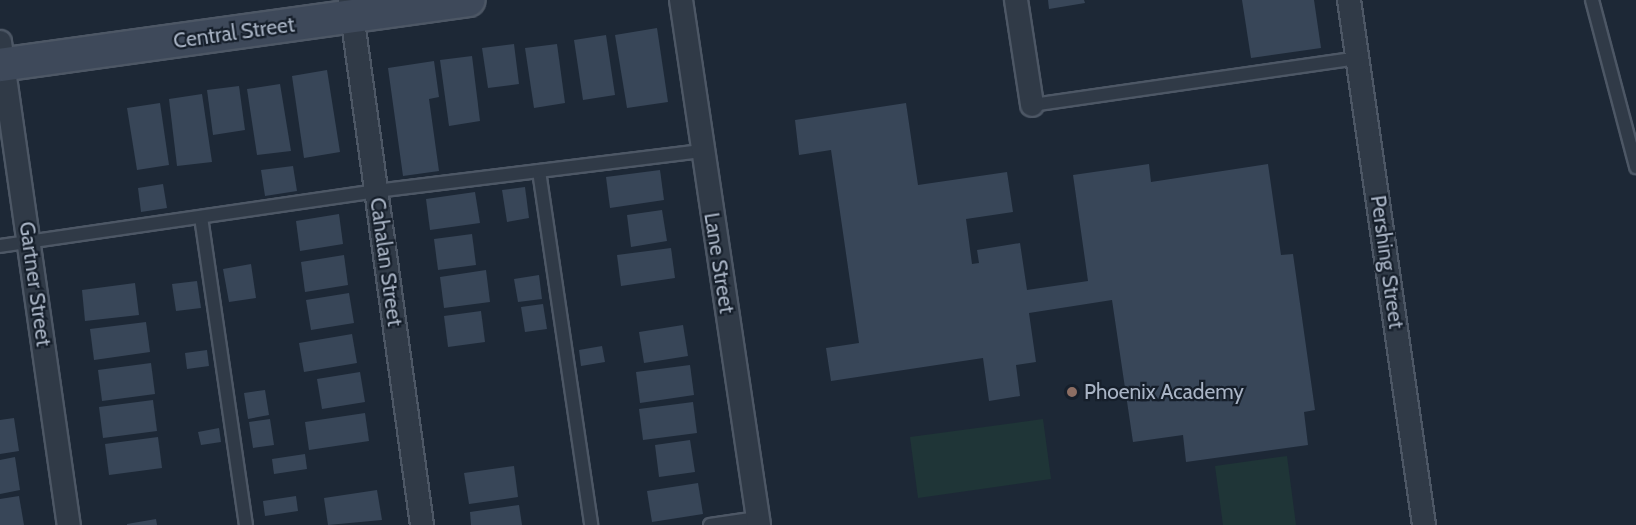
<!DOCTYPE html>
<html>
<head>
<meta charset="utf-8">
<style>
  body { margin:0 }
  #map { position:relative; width:1636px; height:525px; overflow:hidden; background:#1d2836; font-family:Cabin,sans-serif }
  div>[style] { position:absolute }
  .green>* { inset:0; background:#1f3537 }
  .building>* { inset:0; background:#384658 }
  .roads { filter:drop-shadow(2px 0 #4d5765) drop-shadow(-2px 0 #4d5765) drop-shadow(0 2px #4d5765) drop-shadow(0 -2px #4d5765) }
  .lane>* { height:12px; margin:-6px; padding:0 6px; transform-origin:6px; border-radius:6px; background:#303a47 }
  .street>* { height:22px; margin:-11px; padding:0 11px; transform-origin:11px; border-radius:11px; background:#303a47 }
  .secondary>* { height:32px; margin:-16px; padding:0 16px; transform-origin:16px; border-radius:16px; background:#3e495a }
  .dots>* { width:16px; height:16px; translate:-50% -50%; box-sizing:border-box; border:3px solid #161f2b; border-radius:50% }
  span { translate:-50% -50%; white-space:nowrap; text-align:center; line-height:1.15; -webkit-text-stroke:4.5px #161f2b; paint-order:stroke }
  .street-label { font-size:21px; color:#a9b4c5 }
  .poi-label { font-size:21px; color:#a9b4c5 }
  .left { translate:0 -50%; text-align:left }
</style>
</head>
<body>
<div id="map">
  <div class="green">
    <div style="clip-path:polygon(1043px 419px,1051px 479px,918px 498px,910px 437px)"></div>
    <div style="clip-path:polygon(1287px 456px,1296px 525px,1223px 525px,1215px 466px)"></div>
  </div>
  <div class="building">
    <div style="clip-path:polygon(1048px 0,1084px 0,1085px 3px,1049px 9px)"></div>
    <div style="clip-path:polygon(1242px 0,1314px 0,1321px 48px,1251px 58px)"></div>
    <div style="clip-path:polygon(657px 28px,668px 102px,627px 108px,615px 35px)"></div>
    <div style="clip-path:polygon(606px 35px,615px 95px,583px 100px,574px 40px)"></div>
    <div style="clip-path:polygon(514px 44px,519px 84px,488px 88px,482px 48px)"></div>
    <div style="clip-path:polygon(557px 44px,565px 103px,534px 108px,525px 48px)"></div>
    <div style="clip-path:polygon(472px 56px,480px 121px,449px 126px,440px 60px)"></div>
    <div style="clip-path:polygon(434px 61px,439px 97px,429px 99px,439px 171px,403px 176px,388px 68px)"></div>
    <div style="clip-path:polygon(327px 70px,340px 152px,304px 158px,292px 76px)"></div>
    <div style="clip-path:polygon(280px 84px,291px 151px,257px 155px,247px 89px)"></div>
    <div style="clip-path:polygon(239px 86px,245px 130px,213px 135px,207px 90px)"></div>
    <div style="clip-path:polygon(202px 94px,212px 162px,177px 166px,169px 99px)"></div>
    <div style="clip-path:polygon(160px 103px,169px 165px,137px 170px,127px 108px)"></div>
    <div style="clip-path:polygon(906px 103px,918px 185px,1007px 172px,1013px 212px,966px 219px,972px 264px,979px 263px,977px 250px,1020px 243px,1027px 290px,1088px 281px,1073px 175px,1149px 164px,1151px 182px,1268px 164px,1281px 255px,1293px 254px,1315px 410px,1304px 412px,1308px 445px,1186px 462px,1183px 435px,1133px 442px,1112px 300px,1029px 313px,1036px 362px,1016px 365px,1020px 396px,989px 401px,983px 358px,831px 381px,826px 348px,859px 343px,831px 150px,799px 155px,795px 120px)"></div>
    <div style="clip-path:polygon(293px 166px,297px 191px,265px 196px,261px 170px)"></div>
    <div style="clip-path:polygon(660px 170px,664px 200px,610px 208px,606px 177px)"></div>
    <div style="clip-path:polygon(163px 184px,167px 208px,141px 212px,138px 188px)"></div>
    <div style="clip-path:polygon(525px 187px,529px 218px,507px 222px,502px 190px)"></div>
    <div style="clip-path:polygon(475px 192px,480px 223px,430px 230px,426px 199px)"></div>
    <div style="clip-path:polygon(662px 210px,667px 241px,631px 247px,627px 215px)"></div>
    <div style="clip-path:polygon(339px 214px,343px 244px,300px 251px,296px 221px)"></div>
    <div style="clip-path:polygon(472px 234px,476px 265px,438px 270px,434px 239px)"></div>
    <div style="clip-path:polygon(671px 248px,675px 278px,621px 286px,617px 255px)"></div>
    <div style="clip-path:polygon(344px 255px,348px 285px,305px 292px,301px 262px)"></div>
    <div style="clip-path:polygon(251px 264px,256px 298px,229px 302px,223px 269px)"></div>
    <div style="clip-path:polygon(486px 270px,490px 302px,444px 308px,440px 277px)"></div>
    <div style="clip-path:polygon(539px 275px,542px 299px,518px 302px,514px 279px)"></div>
    <div style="clip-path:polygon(197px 281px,201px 308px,176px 311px,172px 284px)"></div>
    <div style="clip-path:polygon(135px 283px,139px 315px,85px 321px,82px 290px)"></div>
    <div style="clip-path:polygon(349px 293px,354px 323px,311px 330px,306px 300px)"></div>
    <div style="clip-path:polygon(543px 304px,547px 329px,525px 332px,521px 307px)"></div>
    <div style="clip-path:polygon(481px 311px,485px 342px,448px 347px,444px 316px)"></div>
    <div style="clip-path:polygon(146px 322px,150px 352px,94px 360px,90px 329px)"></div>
    <div style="clip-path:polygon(683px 325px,688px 356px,644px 363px,639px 332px)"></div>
    <div style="clip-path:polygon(352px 334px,357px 363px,304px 372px,299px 343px)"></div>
    <div style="clip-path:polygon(602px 346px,605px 362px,581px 366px,579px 350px)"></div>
    <div style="clip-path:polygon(207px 350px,209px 366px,187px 369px,185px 353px)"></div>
    <div style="clip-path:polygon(151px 363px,155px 394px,102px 401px,98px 370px)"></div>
    <div style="clip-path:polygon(690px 365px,694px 395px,640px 403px,636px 372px)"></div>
    <div style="clip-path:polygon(360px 372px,365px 402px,322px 409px,317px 379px)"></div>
    <div style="clip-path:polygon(265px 390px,269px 415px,248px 419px,244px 393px)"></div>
    <div style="clip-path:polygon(153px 400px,157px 431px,103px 438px,99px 407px)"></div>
    <div style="clip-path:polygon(693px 402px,697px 433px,643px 440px,639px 409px)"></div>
    <div style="clip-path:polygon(365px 413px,369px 441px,309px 450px,305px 422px)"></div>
    <div style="clip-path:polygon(14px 418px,19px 451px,0 454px,0 420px)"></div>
    <div style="clip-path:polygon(270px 419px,274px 445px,253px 448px,249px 422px)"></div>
    <div style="clip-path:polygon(219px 428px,221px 442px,201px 445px,198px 432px)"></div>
    <div style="clip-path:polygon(158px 437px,162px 468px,109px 475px,105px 444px)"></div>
    <div style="clip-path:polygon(690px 440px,695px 472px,659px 477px,655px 445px)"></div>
    <div style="clip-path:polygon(305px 454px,307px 469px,274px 474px,272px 459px)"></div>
    <div style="clip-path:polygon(15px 457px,20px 490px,0 494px,0 460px)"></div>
    <div style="clip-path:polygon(514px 466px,518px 497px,469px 504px,464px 473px)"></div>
    <div style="clip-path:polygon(698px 483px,703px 514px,652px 522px,647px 491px)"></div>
    <div style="clip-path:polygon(377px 490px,382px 520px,328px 525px,324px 498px)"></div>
    <div style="clip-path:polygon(19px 496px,24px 525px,0 525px,0 499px)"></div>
    <div style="clip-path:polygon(296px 496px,298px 511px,265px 516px,263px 501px)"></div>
    <div style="clip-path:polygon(519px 505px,522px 525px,471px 525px,470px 512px)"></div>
    <div style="clip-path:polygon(156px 519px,157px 525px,127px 525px,127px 524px)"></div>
  </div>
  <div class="roads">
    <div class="lane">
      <div style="left:1592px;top:0;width:173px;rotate:75.2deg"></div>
      <div style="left:1032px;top:105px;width:328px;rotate:-8.2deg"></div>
      <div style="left:539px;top:171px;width:358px;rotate:81.6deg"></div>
      <div style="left:201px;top:217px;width:311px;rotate:81.7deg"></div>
      <div style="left:0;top:246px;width:380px;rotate:-8.3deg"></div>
      <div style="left:376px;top:191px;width:328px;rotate:-7deg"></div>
      <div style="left:710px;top:525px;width:48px;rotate:-8.5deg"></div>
    </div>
    <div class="street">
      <div style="left:350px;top:0;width:530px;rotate:82.19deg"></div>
      <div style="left:681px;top:0;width:531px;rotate:81.55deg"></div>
      <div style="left:1016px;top:0;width:106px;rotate:81.3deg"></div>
      <div style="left:1349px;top:0;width:530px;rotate:81.87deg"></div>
      <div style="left:0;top:42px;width:488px;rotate:81.9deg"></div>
    </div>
    <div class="secondary">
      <div style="left:0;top:65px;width:473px;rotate:-7.9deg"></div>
    </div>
  </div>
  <div class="dots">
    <div style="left:1072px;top:392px;background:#8d6e63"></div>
  </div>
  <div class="street-label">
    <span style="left:234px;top:33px;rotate:-8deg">Central Street</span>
    <span style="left:386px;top:262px;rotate:82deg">Cahalan Street</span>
    <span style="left:1387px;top:262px;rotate:82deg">Pershing Street</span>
    <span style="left:719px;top:263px;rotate:81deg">Lane Street</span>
    <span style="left:35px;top:284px;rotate:82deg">Gartner Street</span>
  </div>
  <div class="poi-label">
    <span class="left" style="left:1084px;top:392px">Phoenix Academy</span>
  </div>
</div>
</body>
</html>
